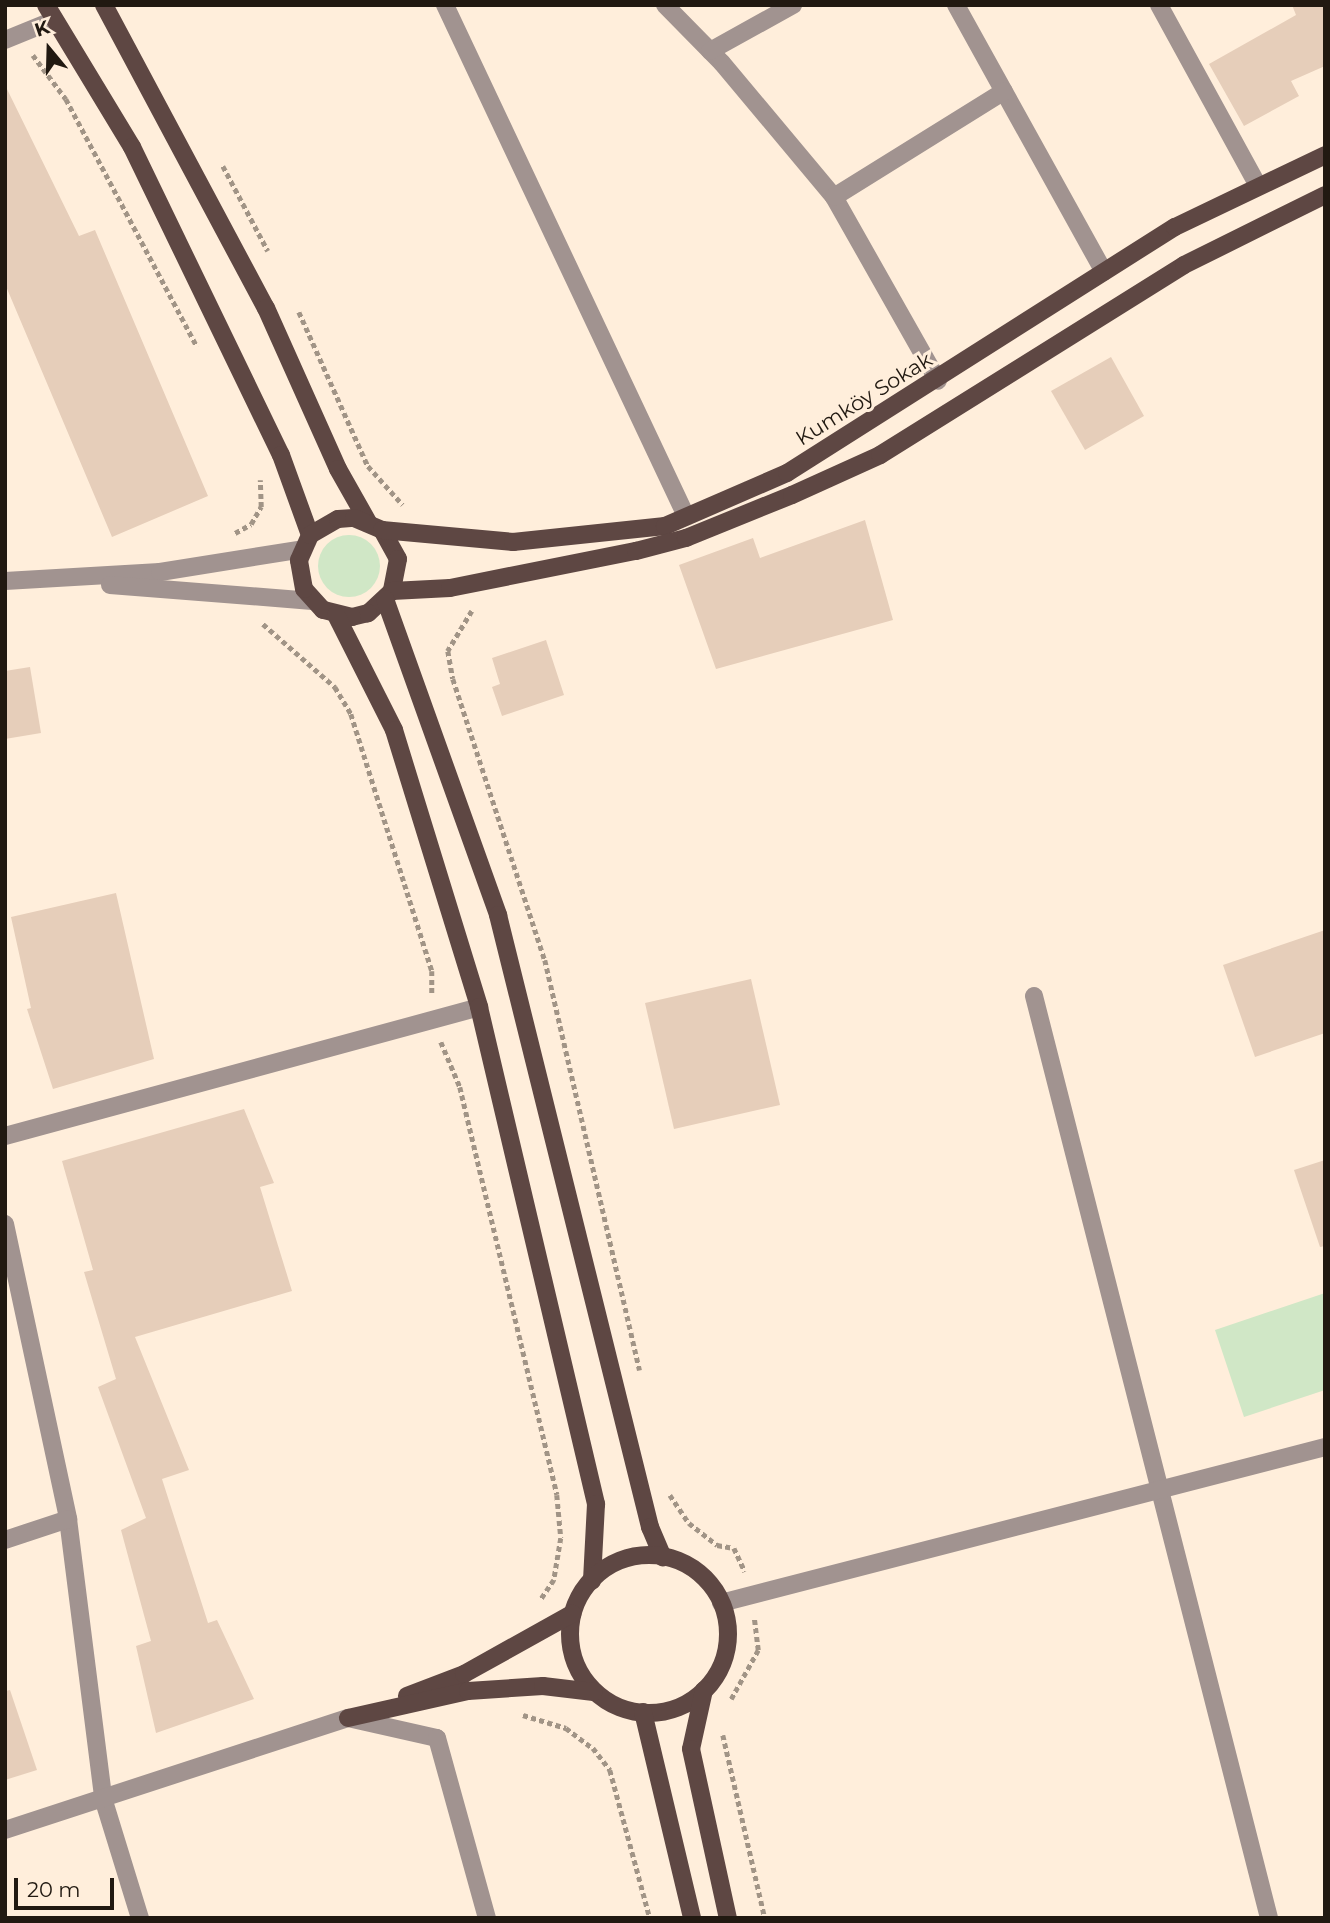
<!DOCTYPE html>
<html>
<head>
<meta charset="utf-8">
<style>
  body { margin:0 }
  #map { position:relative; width:1330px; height:1923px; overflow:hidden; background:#ffeedb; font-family:Montserrat,sans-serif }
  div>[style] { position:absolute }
  .green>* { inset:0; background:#d0e7c6 }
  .round { border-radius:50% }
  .building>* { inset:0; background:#e6ceba }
  .path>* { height:4.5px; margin-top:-2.25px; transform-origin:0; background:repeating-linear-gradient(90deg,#a19486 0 5px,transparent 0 8.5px) }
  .minor>* { height:18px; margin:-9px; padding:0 9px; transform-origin:9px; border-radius:9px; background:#a19390 }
  .major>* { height:18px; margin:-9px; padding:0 9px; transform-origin:9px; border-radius:9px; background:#5e4743 }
  .major>.ring { margin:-9px; padding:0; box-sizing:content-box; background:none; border:18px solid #5e4743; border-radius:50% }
  span { translate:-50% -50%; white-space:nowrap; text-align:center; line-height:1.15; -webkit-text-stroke:6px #ffeedb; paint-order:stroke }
  .street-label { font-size:21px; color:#211911 }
  .frame { position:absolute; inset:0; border:7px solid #211911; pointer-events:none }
  .north { position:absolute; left:14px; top:14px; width:70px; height:70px; -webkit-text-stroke:5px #ffeedb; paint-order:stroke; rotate:341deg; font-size:19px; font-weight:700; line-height:28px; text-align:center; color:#211911 }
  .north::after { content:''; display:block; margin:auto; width:24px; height:32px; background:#211911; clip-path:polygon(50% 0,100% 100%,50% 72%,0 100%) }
  .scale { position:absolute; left:14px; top:1878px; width:100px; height:32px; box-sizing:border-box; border:4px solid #211911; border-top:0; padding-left:9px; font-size:21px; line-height:24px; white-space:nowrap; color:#211911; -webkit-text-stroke:5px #ffeedb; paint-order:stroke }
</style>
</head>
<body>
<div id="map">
  <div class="green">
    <div class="round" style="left:318px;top:535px;width:62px;height:62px"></div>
    <div style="clip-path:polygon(1325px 1293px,1325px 1390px,1244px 1417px,1215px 1330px)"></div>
  </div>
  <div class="building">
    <div style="clip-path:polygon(1292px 5px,1325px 5px,1325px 66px,1291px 81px,1299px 96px,1244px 126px,1209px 64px,1296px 15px)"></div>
    <div style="clip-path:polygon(5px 85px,79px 236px,95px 230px,208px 496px,112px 537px,5px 284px)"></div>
    <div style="clip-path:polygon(1111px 357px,1144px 416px,1085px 450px,1051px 391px)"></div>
    <div style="clip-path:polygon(865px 520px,893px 620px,716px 669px,679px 565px,753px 538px,760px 558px)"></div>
    <div style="clip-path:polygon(546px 640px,564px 695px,502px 716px,492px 687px,500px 684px,492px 658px)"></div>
    <div style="clip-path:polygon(30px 667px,41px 733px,5px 739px,5px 671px)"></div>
    <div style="clip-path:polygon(116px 893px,154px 1059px,53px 1089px,27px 1009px,31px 1008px,11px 917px)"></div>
    <div style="clip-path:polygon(1325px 930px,1325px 1033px,1255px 1057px,1223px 965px)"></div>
    <div style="clip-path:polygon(751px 979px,780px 1105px,674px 1129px,645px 1003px)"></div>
    <div style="clip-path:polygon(244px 1109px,274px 1183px,260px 1187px,292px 1291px,135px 1337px,189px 1470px,162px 1479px,208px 1623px,217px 1620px,254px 1699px,156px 1733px,136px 1646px,151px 1641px,121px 1530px,146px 1518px,98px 1387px,116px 1379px,84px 1272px,93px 1270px,62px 1161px)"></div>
    <div style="clip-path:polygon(1325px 1160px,1325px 1246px,1320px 1247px,1294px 1170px)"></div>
    <div style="clip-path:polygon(10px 1690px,37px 1770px,5px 1780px,5px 1691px)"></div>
  </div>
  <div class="path">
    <div style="left:33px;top:55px;width:55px;rotate:53.1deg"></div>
    <div style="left:66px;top:99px;width:280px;rotate:62.1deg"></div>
    <div style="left:223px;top:166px;width:96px;rotate:62.1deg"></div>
    <div style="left:299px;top:312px;width:169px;rotate:65.9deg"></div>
    <div style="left:368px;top:466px;width:52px;rotate:48.1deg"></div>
    <div style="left:235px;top:533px;width:18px;rotate:-29deg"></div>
    <div style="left:251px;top:524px;width:20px;rotate:-60deg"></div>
    <div style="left:261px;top:507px;width:27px;rotate:-92deg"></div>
    <div style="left:472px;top:611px;width:47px;rotate:121deg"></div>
    <div style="left:448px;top:651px;width:28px;rotate:80deg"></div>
    <div style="left:453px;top:679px;width:296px;rotate:71.9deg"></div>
    <div style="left:545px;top:960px;width:421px;rotate:77deg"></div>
    <div style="left:263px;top:624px;width:96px;rotate:41.2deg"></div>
    <div style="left:335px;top:687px;width:31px;rotate:59deg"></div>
    <div style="left:351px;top:714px;width:269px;rotate:72.5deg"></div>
    <div style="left:432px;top:971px;width:25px;rotate:90deg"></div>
    <div style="left:441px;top:1042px;width:49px;rotate:67.1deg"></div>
    <div style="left:460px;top:1087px;width:419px;rotate:76.6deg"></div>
    <div style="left:557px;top:1495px;width:43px;rotate:84.7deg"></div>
    <div style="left:561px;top:1538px;width:43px;rotate:99.5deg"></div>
    <div style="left:554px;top:1580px;width:25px;rotate:124deg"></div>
    <div style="left:670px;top:1495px;width:34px;rotate:56deg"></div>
    <div style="left:689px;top:1523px;width:36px;rotate:38deg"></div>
    <div style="left:717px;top:1545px;width:17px;rotate:10deg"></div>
    <div style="left:734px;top:1548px;width:26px;rotate:65deg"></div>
    <div style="left:731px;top:1699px;width:56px;rotate:-61.1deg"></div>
    <div style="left:758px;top:1650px;width:32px;rotate:-97deg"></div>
    <div style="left:523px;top:1715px;width:45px;rotate:16.8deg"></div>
    <div style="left:566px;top:1728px;width:34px;rotate:37deg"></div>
    <div style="left:593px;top:1748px;width:28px;rotate:52deg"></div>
    <div style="left:610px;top:1770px;width:153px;rotate:74.9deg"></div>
    <div style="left:723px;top:1735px;width:188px;rotate:77.1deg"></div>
  </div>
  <div class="minor">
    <div style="left:445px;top:5px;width:565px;rotate:64.75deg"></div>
    <div style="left:665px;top:5px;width:81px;rotate:45.5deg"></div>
    <div style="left:722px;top:63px;width:175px;rotate:50.1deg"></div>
    <div style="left:834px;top:197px;width:211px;rotate:60.5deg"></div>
    <div style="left:956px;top:5px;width:305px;rotate:61deg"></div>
    <div style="left:1159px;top:5px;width:204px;rotate:61.3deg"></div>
    <div style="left:5px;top:40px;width:53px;rotate:-22.2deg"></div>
    <div style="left:710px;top:51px;width:95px;rotate:-29deg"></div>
    <div style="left:834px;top:197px;width:200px;rotate:-31.9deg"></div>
    <div style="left:5px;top:581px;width:155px;rotate:-3.3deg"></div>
    <div style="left:160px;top:572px;width:145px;rotate:-9.1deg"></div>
    <div style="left:110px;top:585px;width:203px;rotate:4.5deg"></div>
    <div style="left:1034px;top:996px;width:951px;rotate:75.7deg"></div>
    <div style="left:5px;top:1136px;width:491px;rotate:-15.2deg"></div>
    <div style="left:5px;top:1224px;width:302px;rotate:77.9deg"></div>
    <div style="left:68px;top:1519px;width:281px;rotate:82.8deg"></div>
    <div style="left:103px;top:1798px;width:126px;rotate:72.9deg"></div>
    <div style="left:5px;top:1540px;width:66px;rotate:-18.4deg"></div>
    <div style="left:721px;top:1603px;width:624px;rotate:-14.48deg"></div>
    <div style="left:5px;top:1830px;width:361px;rotate:-18.1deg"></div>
    <div style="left:348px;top:1718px;width:91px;rotate:12.7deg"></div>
    <div style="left:437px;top:1738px;width:187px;rotate:74.5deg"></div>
  </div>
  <div class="major">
    <div style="left:46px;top:5px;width:166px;rotate:58.8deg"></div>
    <div style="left:132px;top:147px;width:342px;rotate:64.2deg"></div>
    <div style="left:281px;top:455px;width:85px;rotate:70.1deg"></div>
    <div style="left:104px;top:5px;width:344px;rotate:61.9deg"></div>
    <div style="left:266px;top:308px;width:176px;rotate:65.9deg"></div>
    <div style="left:338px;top:469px;width:61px;rotate:60.5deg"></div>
    <div style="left:382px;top:530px;width:33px;rotate:61deg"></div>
    <div style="left:398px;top:559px;width:33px;rotate:101deg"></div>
    <div style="left:392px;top:591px;width:33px;rotate:137deg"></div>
    <div style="left:368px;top:613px;width:16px;rotate:166deg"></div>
    <div style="left:352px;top:617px;width:30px;rotate:-166deg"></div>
    <div style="left:323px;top:610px;width:28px;rotate:-132deg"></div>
    <div style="left:304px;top:589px;width:29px;rotate:-100deg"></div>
    <div style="left:299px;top:560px;width:27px;rotate:-66deg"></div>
    <div style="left:310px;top:535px;width:32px;rotate:-30deg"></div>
    <div style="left:338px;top:519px;width:16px;rotate:-4deg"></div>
    <div style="left:354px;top:518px;width:30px;rotate:23deg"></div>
    <div style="left:382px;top:530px;width:132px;rotate:5.2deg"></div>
    <div style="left:513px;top:542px;width:153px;rotate:-6deg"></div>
    <div style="left:665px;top:526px;width:133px;rotate:-23.5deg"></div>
    <div style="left:787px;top:473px;width:459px;rotate:-32.4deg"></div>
    <div style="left:1175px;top:227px;width:166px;rotate:-25.6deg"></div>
    <div style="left:392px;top:591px;width:58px;rotate:-3deg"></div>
    <div style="left:450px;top:588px;width:190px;rotate:-11.3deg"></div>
    <div style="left:636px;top:551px;width:52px;rotate:-14.6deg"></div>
    <div style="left:686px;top:538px;width:114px;rotate:-22.1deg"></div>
    <div style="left:792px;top:495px;width:97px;rotate:-24.4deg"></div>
    <div style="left:880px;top:455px;width:358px;rotate:-32deg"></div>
    <div style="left:1184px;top:265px;width:157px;rotate:-26.4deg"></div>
    <div style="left:385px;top:599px;width:336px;rotate:70.3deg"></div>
    <div style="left:498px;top:915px;width:631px;rotate:76.05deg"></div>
    <div style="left:650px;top:1527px;width:33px;rotate:67deg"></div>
    <div style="left:336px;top:615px;width:129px;rotate:63.2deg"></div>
    <div style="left:394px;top:730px;width:290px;rotate:72.9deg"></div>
    <div style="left:479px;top:1007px;width:511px;rotate:76.75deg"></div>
    <div style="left:596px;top:1504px;width:77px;rotate:93deg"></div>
    <div class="ring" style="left:570px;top:1555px;width:140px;height:140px"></div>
    <div style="left:704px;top:1690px;width:60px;rotate:102.4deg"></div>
    <div style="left:691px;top:1749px;width:173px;rotate:77.7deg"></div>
    <div style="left:407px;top:1696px;width:61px;rotate:-21.1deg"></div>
    <div style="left:464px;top:1674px;width:124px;rotate:-29.1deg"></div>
    <div style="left:643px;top:1712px;width:212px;rotate:76.6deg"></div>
    <div style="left:348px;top:1718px;width:123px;rotate:-12.7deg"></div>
    <div style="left:468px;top:1691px;width:75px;rotate:-3.8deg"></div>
    <div style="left:543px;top:1686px;width:51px;rotate:6.7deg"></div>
  </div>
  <div class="street-label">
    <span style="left:864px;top:399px;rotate:-32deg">Kumköy Sokak</span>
  </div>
  <div class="frame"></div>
  <div class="north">K</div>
  <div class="scale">20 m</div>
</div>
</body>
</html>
